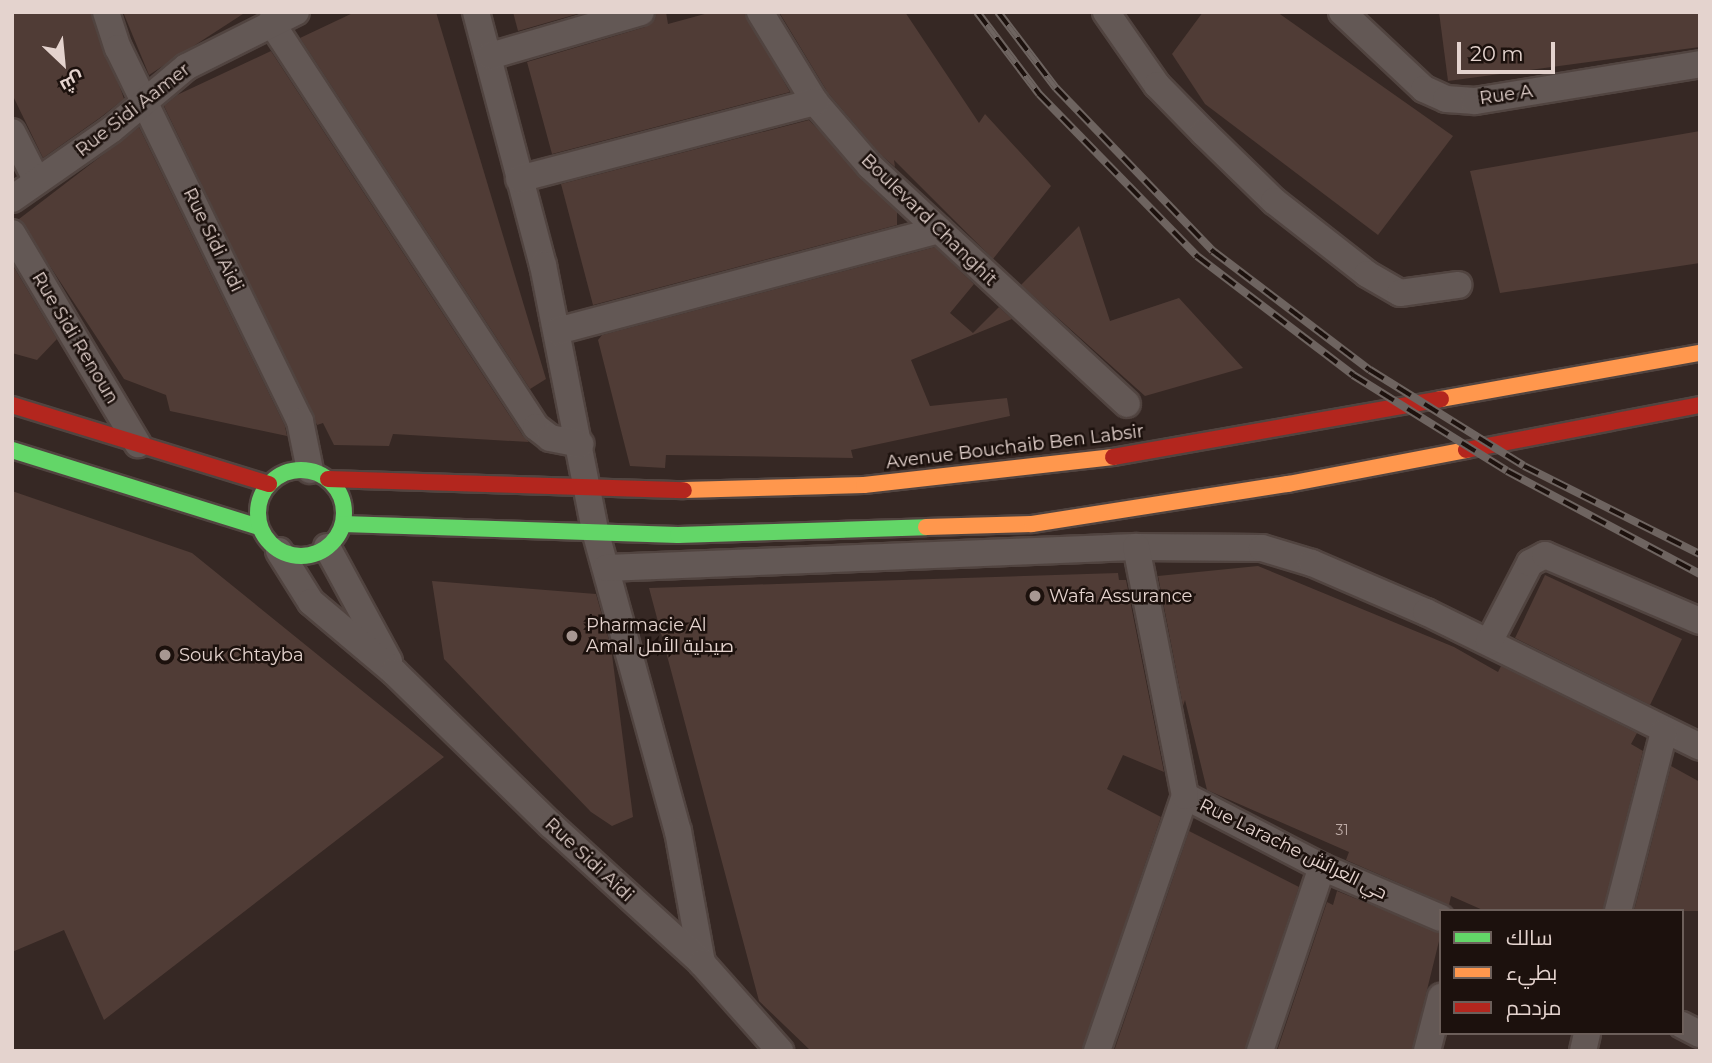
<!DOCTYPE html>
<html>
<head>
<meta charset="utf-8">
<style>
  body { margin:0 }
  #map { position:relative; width:1712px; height:1063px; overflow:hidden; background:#362824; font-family:Montserrat,Cairo,sans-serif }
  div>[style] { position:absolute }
  .building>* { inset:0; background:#503c36 }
  .roads { filter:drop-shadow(2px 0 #514440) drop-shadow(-2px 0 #514440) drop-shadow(0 2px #514440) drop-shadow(0 -2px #514440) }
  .street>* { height:26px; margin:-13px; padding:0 13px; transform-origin:13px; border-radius:13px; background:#635855 }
  .fast>* { height:16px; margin:-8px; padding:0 8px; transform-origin:8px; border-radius:8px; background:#63d668 }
  .fast>.ring { margin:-8px; padding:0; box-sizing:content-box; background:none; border:16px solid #63d668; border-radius:50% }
  .slow>* { height:16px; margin:-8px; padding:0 8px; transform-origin:8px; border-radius:8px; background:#ff974d }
  .jam>* { height:16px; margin:-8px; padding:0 8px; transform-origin:8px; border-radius:8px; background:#b3261e }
  .rail>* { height:8px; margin-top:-4px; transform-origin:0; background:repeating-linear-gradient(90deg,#1c110d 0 16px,#6e6460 0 32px); box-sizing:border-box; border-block:2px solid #6e6460 }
  .dots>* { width:19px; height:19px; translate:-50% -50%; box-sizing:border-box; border:4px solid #1c110d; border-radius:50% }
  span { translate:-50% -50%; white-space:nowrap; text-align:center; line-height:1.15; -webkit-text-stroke:5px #1c110d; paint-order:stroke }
  .number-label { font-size:14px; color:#bfada8 }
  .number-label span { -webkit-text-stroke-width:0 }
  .street-label { font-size:18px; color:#e4d3ce }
  .poi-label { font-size:18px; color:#e4d3ce }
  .left { translate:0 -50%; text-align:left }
  .frame { position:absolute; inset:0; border:14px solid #e4d3ce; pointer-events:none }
  .legend { position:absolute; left:1439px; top:909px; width:245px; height:126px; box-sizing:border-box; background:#1c110d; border:2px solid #6c5f5a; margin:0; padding:9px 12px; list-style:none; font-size:21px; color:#e4d3ce }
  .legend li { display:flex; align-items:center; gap:14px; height:35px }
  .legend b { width:35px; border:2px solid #6c5f5a }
  .north { position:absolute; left:28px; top:28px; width:70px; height:70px; -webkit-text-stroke:5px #1c110d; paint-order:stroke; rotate:154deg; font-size:19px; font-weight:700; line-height:28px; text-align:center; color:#e4d3ce }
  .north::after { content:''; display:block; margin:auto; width:24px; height:32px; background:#e4d3ce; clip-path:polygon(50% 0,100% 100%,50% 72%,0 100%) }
  .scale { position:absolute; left:1457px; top:42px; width:98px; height:32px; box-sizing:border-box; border:4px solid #e4d3ce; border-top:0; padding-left:9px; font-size:21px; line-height:24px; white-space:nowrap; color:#e4d3ce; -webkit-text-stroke:5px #1c110d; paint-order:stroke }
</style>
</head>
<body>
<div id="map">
  <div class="building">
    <div style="clip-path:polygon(12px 12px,91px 12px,122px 93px,124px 99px,101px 117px,43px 158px,12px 94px)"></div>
    <div style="clip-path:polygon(123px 12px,246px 12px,149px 75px)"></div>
    <div style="clip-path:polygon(355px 12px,436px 12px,546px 379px,530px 389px,300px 38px)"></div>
    <div style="clip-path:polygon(513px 12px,584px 12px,518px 31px)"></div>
    <div style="clip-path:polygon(656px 12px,666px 12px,668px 24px,712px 12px,744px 12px,790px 92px,552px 154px,527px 62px,645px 27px)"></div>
    <div style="clip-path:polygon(779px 12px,905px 12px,979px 123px,985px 114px,1051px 186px,993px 259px,894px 160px,895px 167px,881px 155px,828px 93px)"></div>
    <div style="clip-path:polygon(1203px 12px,1277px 12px,1453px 136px,1378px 235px,1205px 104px,1172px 54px)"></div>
    <div style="clip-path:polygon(1439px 12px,1700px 12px,1700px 47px,1448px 81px)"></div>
    <div style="clip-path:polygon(271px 51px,523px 436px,529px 442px,393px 434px,389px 446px,334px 445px,323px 423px,317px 425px,164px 106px,177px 95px)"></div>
    <div style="clip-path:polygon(809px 120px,897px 212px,897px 225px,593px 305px,561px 184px)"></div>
    <div style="clip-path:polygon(139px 127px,285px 426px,287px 436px,170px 411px,166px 395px,124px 379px,19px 219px)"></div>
    <div style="clip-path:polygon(1700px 131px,1700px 263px,1500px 293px,1470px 171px)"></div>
    <div style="clip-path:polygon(1079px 226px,1110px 321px,1179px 298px,1243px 368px,1145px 396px,1021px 285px)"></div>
    <div style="clip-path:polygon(935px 247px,974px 284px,950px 313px,973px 333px,999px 307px,1012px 319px,911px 360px,930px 406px,1007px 398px,1010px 416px,851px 450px,853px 458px,666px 455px,665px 468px,630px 466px,598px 340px,602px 335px)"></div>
    <div style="clip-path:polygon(12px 264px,57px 339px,37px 360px,12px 353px)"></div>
    <div style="clip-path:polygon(12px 491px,192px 553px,444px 757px,104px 1020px,64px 930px,12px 952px)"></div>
    <div style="clip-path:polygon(1258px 566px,1454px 647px,1498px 672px,1501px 666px,1637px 733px,1631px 744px,1643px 751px,1603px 911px,1485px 911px,1451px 896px,1449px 905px,1346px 860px,1349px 852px,1207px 790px,1185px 700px,1183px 706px,1158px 576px)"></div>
    <div style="clip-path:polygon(1118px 573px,1119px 580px,1126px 580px,1164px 772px,1123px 755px,1107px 789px,1161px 817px,1082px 1051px,811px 1051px,759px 1001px,649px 588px)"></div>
    <div style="clip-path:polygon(1545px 575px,1682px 639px,1650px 705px,1515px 638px)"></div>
    <div style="clip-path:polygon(432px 581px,596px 594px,611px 647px,633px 817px,612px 826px,591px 812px,444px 659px)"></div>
    <div style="clip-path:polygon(1671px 766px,1700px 782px,1700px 911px,1634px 911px)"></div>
    <div style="clip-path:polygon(1189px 831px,1299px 887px,1245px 1051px,1114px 1051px)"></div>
    <div style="clip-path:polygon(1337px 891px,1441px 933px,1412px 1051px,1277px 1051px,1327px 902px,1333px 905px)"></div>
  </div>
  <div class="roads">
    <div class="street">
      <div style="left:106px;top:12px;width:38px;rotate:72deg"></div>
      <div style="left:118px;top:48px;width:415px;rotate:64deg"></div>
      <div style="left:300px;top:421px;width:50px;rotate:78.5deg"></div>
      <div style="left:476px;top:12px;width:262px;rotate:75.2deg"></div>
      <div style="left:543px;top:265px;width:274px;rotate:78.9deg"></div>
      <div style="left:596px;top:534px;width:308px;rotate:74.6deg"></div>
      <div style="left:678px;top:831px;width:134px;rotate:79.7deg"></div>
      <div style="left:760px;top:12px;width:105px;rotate:58.6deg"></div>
      <div style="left:815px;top:102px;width:84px;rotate:49.3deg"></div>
      <div style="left:870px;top:166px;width:350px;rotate:42.8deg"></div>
      <div style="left:1106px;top:12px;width:89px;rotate:55.1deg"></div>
      <div style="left:1157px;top:85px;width:67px;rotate:45.6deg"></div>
      <div style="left:1204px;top:133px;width:98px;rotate:44.2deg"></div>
      <div style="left:1274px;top:201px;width:118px;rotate:38.1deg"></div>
      <div style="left:1367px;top:274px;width:38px;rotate:30deg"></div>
      <div style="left:1400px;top:293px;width:59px;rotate:-7.9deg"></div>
      <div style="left:1342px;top:12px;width:112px;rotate:43.2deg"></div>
      <div style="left:1424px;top:89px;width:24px;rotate:24deg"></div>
      <div style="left:1446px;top:99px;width:29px;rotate:4deg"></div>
      <div style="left:1475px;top:101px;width:228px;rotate:-9.3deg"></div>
      <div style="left:271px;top:22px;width:484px;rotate:56.8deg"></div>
      <div style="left:536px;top:427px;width:18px;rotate:38deg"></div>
      <div style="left:550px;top:438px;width:31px;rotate:11deg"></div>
      <div style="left:490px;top:56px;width:157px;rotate:-16.2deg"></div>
      <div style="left:12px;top:132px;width:55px;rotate:63deg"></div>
      <div style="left:519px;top:179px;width:306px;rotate:-14.6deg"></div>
      <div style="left:12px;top:199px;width:121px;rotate:-34.9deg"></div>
      <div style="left:111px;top:130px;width:98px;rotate:-40deg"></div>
      <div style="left:186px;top:67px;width:123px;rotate:-26.6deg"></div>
      <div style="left:12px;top:233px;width:246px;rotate:59.2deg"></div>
      <div style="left:557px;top:331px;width:395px;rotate:-14.8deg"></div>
      <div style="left:327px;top:547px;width:130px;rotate:61.5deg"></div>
      <div style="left:279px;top:551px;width:60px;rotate:57.9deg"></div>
      <div style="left:311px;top:602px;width:109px;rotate:40.1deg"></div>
      <div style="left:394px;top:672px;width:219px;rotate:44.3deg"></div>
      <div style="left:551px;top:825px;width:205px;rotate:42.4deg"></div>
      <div style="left:702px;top:963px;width:118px;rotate:48.4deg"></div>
      <div style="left:606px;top:568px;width:530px;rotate:-2.27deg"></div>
      <div style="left:1136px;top:547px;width:126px;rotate:0.5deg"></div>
      <div style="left:1262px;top:548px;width:52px;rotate:16.7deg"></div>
      <div style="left:1312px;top:563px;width:124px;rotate:23.3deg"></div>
      <div style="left:1426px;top:612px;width:305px;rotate:26.2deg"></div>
      <div style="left:1489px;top:642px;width:89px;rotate:-62.6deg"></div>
      <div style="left:1530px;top:563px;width:17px;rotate:-28deg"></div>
      <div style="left:1545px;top:555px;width:168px;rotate:23.1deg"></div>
      <div style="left:1185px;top:796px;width:154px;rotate:27.4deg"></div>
      <div style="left:1322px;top:867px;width:129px;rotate:23.2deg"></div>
      <div style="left:1618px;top:911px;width:185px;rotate:-75.6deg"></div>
      <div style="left:1682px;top:1025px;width:20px;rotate:27deg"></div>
      <div style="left:1097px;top:1051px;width:270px;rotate:-71deg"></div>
      <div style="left:1185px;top:796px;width:254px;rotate:-101.1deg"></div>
      <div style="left:1260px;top:1051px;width:194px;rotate:-71.4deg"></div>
      <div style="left:1427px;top:1051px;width:56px;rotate:-75.5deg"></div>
      <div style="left:1583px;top:1051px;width:18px;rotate:-77deg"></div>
    </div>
    <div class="fast">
      <div style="left:12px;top:450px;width:259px;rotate:17.3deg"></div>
      <div class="ring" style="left:258px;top:470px;width:70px;height:70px"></div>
      <div style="left:343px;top:524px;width:335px;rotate:1.9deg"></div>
      <div style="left:678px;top:535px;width:248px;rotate:-1.8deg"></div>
    </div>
    <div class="slow">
      <div style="left:1441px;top:399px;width:263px;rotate:-10.1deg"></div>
      <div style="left:684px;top:490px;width:180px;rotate:-1.6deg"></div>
      <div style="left:864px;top:485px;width:251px;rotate:-6.4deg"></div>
      <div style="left:926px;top:527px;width:106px;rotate:-1.6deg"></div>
      <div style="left:1032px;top:524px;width:259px;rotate:-8.9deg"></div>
      <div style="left:1288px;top:484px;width:181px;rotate:-10.8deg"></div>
    </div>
    <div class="jam">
      <div style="left:12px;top:405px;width:269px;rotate:17.1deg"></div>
      <div style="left:1466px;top:450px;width:238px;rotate:-10.9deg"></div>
      <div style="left:1113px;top:457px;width:333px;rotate:-10deg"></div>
      <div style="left:328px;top:479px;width:356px;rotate:1.8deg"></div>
    </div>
  </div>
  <div class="rail">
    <div style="left:977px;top:12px;width:103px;rotate:52.9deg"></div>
    <div style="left:1039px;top:94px;width:226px;rotate:45.7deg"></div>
    <div style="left:1197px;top:256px;width:196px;rotate:37.3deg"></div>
    <div style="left:1353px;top:375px;width:181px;rotate:31.9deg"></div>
    <div style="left:1507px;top:471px;width:219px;rotate:28.1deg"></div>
    <div style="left:998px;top:12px;width:96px;rotate:52.7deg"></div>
    <div style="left:1056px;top:88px;width:226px;rotate:46.1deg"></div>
    <div style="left:1213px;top:251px;width:197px;rotate:37.2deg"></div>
    <div style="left:1370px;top:370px;width:181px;rotate:31.9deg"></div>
    <div style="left:1524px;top:466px;width:197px;rotate:26.6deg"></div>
  </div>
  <div class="dots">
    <div style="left:1035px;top:596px;background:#a79792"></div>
    <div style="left:572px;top:636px;background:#a79792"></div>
    <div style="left:165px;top:655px;background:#a79792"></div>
  </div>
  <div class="number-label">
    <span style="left:1342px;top:830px">31</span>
  </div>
  <div class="street-label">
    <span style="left:1506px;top:95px;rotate:-8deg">Rue A</span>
    <span style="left:133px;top:110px;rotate:-38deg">Rue Sidi Aamer</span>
    <span style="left:929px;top:220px;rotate:44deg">Boulevard Changhit</span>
    <span style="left:213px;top:240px;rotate:64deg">Rue Sidi Aidi</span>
    <span style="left:75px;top:338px;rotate:59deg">Rue Sidi Renoun</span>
    <span style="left:1015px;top:447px;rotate:-7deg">Avenue Bouchaib Ben Labsir</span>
    <span style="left:1293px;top:849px;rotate:26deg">Rue Larache حي العرائش</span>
    <span style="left:589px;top:860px;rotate:43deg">Rue Sidi Aidi</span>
  </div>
  <div class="poi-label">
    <span class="left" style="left:1049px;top:596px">Wafa Assurance</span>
    <span class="left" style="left:586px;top:636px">Pharmacie Al<br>Amal صيدلية الأمل</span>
    <span class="left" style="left:179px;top:655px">Souk Chtayba</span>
  </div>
  <div class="frame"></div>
  <ul class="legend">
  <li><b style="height:9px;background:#63d668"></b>سالك</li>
  <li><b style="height:9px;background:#ff974d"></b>بطيء</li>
  <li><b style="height:9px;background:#b3261e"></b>مزدحم</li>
  </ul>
  <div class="north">ش</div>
  <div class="scale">20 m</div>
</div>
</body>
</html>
